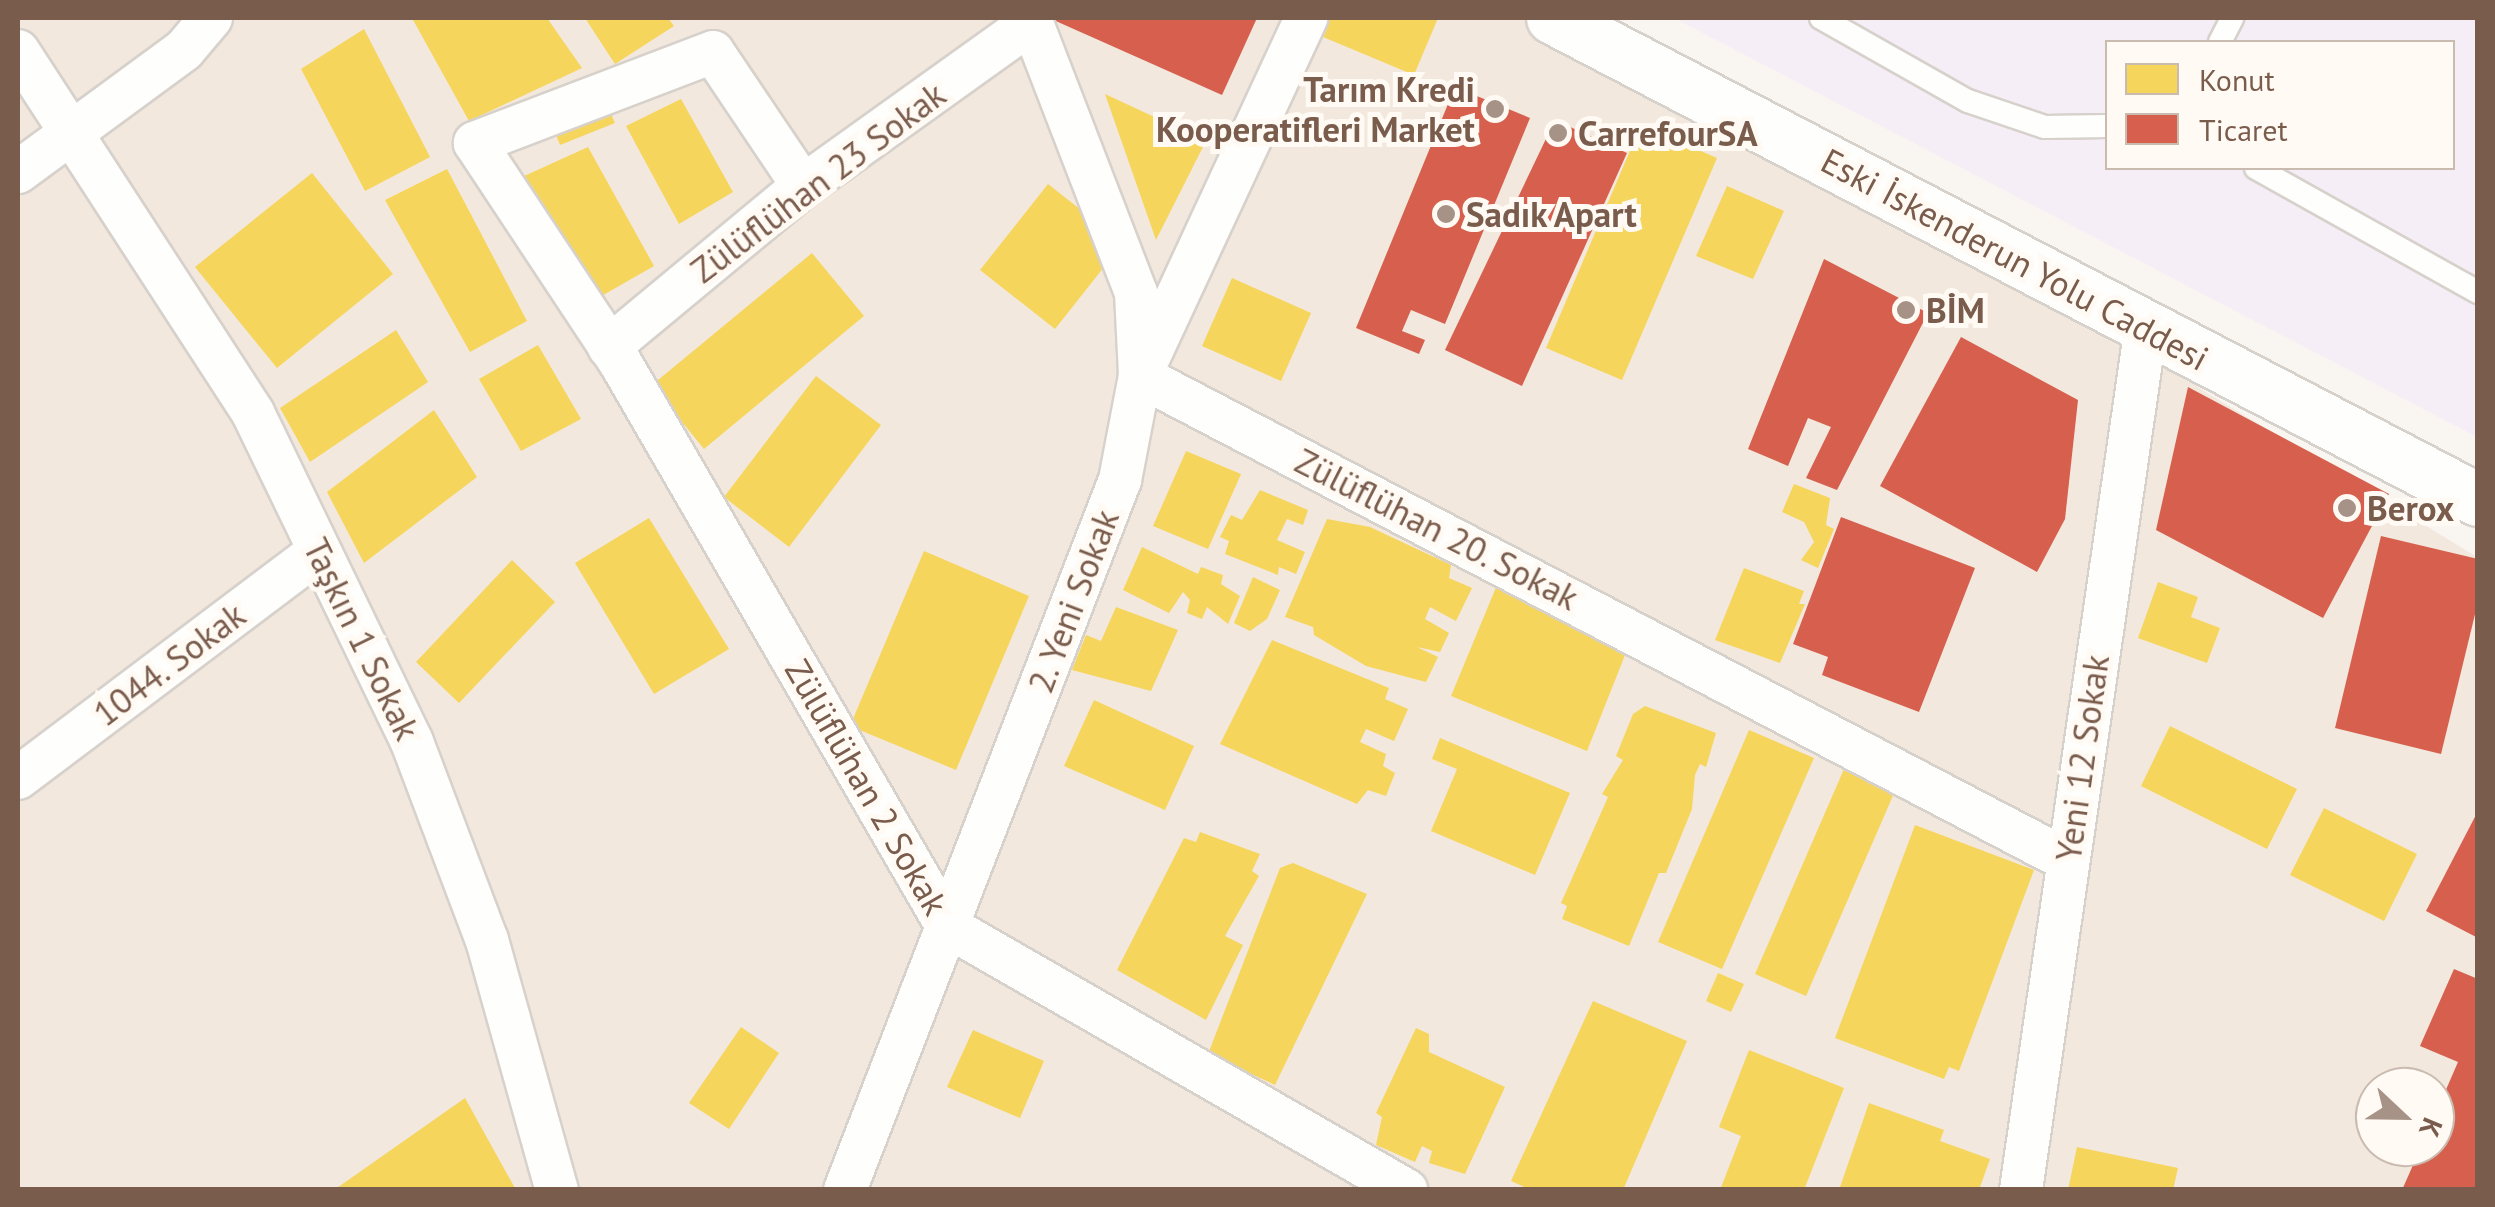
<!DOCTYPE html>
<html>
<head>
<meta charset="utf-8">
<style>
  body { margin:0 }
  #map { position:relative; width:2495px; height:1207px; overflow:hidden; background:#f9f5f0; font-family:"PT Sans",sans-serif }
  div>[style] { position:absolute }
  .residential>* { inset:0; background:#f2e8de }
  .education>* { inset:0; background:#f6eef6 }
  .homes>* { inset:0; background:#f6d55c }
  .shops>* { inset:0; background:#d6604d }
  .roads { filter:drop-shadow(2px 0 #d7d1cb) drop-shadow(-2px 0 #d7d1cb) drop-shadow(0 2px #d7d1cb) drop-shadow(0 -2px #d7d1cb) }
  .service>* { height:22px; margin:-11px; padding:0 11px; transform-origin:11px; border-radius:11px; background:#fefefd }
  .minor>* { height:42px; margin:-21px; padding:0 21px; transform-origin:21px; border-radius:21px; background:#fefefd }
  .tertiary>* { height:52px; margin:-26px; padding:0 26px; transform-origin:26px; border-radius:26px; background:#fefefd }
  .dots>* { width:28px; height:28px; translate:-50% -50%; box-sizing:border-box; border:5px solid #fffaf3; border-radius:50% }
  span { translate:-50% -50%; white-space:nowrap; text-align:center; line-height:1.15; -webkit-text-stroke:10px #fffaf3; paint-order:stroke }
  .poi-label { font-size:35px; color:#7a5c4d; font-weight:700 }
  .right { translate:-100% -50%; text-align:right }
  .left { translate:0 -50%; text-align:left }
  .street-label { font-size:35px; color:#7a5c4d }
  .frame { position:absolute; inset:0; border:20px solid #7a5c4d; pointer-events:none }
  .legend { position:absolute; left:2105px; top:40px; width:350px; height:130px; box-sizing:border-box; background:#fffaf3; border:2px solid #cabbb1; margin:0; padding:12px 18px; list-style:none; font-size:30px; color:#7a5c4d }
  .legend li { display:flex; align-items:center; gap:20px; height:50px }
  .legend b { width:50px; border:2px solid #cabbb1 }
  .north { position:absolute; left:2355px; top:1067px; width:100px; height:100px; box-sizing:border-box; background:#fffaf3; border:2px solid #cabbb1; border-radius:50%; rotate:112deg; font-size:28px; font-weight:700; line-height:40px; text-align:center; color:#7a5c4d }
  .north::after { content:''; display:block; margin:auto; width:35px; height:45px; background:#a69286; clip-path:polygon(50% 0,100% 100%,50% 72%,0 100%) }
</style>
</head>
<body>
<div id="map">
  <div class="residential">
    <div style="clip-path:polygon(evenodd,18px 18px,1591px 18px,2477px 557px,2477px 1189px,18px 1189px,18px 18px,2375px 1087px,2435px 1087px,2435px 1147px,2375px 1147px,2375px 1087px)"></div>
  </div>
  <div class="education">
    <div style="clip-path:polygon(evenodd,1674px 18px,2477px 18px,2477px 437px,1674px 18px,2108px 42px,2452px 42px,2452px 168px,2108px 168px,2108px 42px)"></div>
  </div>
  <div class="homes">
    <div style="clip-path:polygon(412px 18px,547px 18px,582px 68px,469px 121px)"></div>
    <div style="clip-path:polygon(585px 18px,668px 18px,674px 26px,615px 64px)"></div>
    <div style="clip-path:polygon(1317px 18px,1438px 18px,1414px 75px,1311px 32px)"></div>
    <div style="clip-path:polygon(364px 29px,430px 157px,365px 191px,301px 69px)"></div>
    <div style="clip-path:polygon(1105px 94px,1206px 141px,1156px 240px)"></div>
    <div style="clip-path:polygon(681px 99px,733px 192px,679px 224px,626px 126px)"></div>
    <div style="clip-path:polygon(606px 103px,615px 123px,560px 145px,552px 125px)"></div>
    <div style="clip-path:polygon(1641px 125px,1717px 158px,1622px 380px,1546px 348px)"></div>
    <div style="clip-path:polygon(588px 147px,654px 266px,591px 302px,522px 177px)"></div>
    <div style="clip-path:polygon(447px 169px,527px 321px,470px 352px,385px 200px)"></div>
    <div style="clip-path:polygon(312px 173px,393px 274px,277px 368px,195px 267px)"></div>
    <div style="clip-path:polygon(1048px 184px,1123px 243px,1055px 329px,980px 270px)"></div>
    <div style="clip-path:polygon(1727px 186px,1784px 211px,1753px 279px,1696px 256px)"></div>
    <div style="clip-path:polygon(812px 253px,864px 316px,704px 449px,652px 385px)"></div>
    <div style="clip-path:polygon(1232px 278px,1311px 313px,1281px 381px,1202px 346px)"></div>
    <div style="clip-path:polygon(396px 330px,428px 382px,310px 462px,280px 408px)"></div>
    <div style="clip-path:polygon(538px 345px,581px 419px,521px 451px,479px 379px)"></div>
    <div style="clip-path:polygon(816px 376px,881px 425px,789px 547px,724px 497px)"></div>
    <div style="clip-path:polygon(434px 410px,477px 477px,364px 563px,327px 492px)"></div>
    <div style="clip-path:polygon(1186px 451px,1241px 474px,1208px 549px,1153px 526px)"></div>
    <div style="clip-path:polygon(1794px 484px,1830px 498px,1826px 525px,1834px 529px,1818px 568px,1801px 560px,1814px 542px,1804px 522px,1782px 512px)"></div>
    <div style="clip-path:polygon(1260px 490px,1308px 510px,1303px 525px,1287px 519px,1277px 540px,1305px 552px,1296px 574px,1279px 567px,1278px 575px,1225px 554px,1229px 541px,1220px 537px,1231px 515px,1242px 520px)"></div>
    <div style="clip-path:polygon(649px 518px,729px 649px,654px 694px,575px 563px)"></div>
    <div style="clip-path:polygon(1327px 519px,1370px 527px,1451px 565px,1449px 578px,1472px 588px,1456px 621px,1430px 607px,1425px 619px,1449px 633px,1440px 652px,1417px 647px,1438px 657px,1426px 682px,1366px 666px,1314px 635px,1313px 627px,1285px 617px)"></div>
    <div style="clip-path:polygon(1142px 547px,1198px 574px,1201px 567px,1223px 575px,1221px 584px,1240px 596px,1228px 624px,1207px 607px,1202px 619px,1187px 613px,1190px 600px,1183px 592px,1169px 613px,1123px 590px)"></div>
    <div style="clip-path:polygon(924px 551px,1029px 596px,956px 770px,850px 726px)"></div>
    <div style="clip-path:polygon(512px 560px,555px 602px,459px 703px,416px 662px)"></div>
    <div style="clip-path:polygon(1744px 568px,1804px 591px,1799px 604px,1805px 604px,1780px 663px,1715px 640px)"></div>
    <div style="clip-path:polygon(1253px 577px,1280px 590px,1267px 619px,1250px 631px,1234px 623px)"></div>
    <div style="clip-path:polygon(2158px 582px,2198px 597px,2191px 617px,2220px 628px,2207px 663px,2138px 638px)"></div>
    <div style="clip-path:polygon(1497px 585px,1631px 640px,1587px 751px,1451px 696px)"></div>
    <div style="clip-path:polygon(1116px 607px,1178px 630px,1151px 691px,1072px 670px,1086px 635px,1101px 641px)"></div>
    <div style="clip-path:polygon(1272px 640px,1389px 688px,1385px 699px,1408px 709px,1394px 741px,1366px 729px,1360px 742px,1386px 754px,1383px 766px,1395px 773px,1386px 796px,1368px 790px,1357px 804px,1220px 744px)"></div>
    <div style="clip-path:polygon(1094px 700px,1194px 746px,1165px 810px,1064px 766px)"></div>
    <div style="clip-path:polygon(1645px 706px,1716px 733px,1706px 767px,1700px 764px,1695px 775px,1692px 809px,1666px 873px,1659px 873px,1629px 946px,1562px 919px,1567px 906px,1561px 903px,1608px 797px,1602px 794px,1623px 760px,1616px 756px,1633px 714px)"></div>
    <div style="clip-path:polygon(2170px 726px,2297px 789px,2267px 849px,2141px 786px)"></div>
    <div style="clip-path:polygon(1749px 730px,1814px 758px,1722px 969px,1658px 942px)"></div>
    <div style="clip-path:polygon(1440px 738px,1570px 793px,1535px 875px,1431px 831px,1457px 769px,1432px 759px)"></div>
    <div style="clip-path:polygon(1844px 769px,1895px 791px,1806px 996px,1755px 974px)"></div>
    <div style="clip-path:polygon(2324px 808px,2417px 854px,2384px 921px,2290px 875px)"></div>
    <div style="clip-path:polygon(1915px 825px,2034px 870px,1959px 1071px,1949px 1067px,1944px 1079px,1835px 1038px)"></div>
    <div style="clip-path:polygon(1200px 832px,1260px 854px,1252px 871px,1259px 876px,1225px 936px,1243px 945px,1206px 1020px,1117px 970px,1184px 838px,1196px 842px)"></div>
    <div style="clip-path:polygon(1293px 863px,1367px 894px,1275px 1085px,1208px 1054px,1280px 868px)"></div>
    <div style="clip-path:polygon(1718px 973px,1744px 984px,1731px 1012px,1706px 1001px)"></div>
    <div style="clip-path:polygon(1593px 1001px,1687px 1041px,1623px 1190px,1531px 1190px,1511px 1181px)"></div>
    <div style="clip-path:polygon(741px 1027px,779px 1053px,729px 1129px,689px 1103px)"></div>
    <div style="clip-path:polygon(1416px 1028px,1429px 1034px,1429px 1052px,1505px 1087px,1465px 1174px,1429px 1163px,1432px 1151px,1422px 1146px,1415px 1162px,1376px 1145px,1382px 1117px,1376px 1113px)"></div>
    <div style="clip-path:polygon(973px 1030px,1044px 1061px,1020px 1118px,947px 1087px)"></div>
    <div style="clip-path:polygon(1749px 1050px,1844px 1088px,1804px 1190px,1720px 1190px,1741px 1136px,1719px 1127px)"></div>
    <div style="clip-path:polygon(465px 1098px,516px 1190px,334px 1190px)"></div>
    <div style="clip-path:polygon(1869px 1103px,1944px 1130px,1940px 1141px,1990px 1159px,1979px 1190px,1839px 1190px)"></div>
    <div style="clip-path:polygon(2077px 1147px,2178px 1168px,2173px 1190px,2068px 1190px)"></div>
  </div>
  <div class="shops">
    <div style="clip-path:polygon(1049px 18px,1257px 18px,1222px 95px)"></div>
    <div style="clip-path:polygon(1455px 87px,1530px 118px,1445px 324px,1411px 310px,1402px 331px,1425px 340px,1419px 354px,1356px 328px)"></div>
    <div style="clip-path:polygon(1555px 120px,1627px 153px,1522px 386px,1445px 350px)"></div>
    <div style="clip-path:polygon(1824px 259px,1928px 313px,1837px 490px,1806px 478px,1831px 427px,1808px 418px,1788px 466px,1748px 449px)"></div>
    <div style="clip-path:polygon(1961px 337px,2078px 400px,2065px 519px,2037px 572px,1880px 486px)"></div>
    <div style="clip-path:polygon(2188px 387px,2389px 494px,2323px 618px,2156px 530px)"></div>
    <div style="clip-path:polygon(1841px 517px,1975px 568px,1919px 712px,1822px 675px,1828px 657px,1793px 644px)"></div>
    <div style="clip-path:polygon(2381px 536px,2478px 559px,2478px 602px,2441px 754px,2335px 728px)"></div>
    <div style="clip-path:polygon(2478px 811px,2478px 938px,2426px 911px)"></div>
    <div style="clip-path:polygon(2454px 969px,2478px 979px,2478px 1190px,2402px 1190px,2421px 1147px,2435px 1147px,2435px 1115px,2458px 1062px,2420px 1046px)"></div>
  </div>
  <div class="roads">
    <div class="service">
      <div style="left:1821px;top:18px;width:169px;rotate:29.5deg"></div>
      <div style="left:1968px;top:101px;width:81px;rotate:18.7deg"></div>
      <div style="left:2045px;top:127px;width:63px;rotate:-0.9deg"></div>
      <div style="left:2220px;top:42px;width:27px;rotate:-63deg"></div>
      <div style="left:2256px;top:168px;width:254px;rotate:29.2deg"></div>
    </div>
    <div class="minor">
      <div style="left:1030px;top:18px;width:295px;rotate:68.9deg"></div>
      <div style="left:1136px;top:293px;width:83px;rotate:87.2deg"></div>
      <div style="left:1140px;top:376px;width:1046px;rotate:27.57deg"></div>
      <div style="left:18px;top:51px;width:432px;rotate:57deg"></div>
      <div style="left:253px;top:413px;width:365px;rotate:64.2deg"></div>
      <div style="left:412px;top:742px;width:212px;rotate:69.3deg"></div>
      <div style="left:487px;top:940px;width:260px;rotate:74.4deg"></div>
      <div style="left:18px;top:172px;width:206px;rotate:-36.3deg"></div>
      <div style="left:184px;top:50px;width:42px;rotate:-49.8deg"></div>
      <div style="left:803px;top:186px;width:161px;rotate:-123.9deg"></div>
      <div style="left:713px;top:52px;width:255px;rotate:159.1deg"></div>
      <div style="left:475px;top:143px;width:263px;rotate:56.5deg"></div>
      <div style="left:620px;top:362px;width:652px;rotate:59.9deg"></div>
      <div style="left:947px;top:926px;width:530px;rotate:29.91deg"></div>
      <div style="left:609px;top:347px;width:252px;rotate:-39.7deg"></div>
      <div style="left:803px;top:186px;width:282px;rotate:-35.6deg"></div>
      <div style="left:18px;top:778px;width:377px;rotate:-37deg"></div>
      <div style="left:845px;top:1190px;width:761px;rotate:-68.83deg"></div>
      <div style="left:1120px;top:480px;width:106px;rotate:-79.1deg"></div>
      <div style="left:1140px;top:376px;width:395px;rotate:-65.1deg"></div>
      <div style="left:2021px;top:1190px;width:872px;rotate:-81.76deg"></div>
    </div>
    <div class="tertiary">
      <div style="left:1553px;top:18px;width:1043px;rotate:27.52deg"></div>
    </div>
  </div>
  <div class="dots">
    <div style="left:1495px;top:109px;background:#a69286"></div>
    <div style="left:1558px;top:133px;background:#a69286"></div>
    <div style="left:1446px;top:214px;background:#a69286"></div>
    <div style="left:1906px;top:310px;background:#a69286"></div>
    <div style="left:2347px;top:508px;background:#a69286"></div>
  </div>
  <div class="poi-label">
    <span class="right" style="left:1475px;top:109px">Tarım Kredi<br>Kooperatifleri Market</span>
    <span class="left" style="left:1578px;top:133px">CarrefourSA</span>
    <span class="left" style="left:1466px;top:214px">Sadık Apart</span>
    <span class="left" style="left:1926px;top:310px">BİM</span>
    <span class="left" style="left:2367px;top:508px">Berox</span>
  </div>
  <div class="street-label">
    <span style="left:818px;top:182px;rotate:-37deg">Zülüflühan 23 Sokak</span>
    <span style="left:2015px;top:259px;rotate:28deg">Eski İskenderun Yolu Caddesi</span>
    <span style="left:1437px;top:529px;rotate:27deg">Zülüflühan 20. Sokak</span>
    <span style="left:1073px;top:601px;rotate:-69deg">2. Yeni Sokak</span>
    <span style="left:362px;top:639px;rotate:64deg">Taşkın 1 Sokak</span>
    <span style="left:169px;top:664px;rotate:-37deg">1044. Sokak</span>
    <span style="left:2082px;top:758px;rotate:-82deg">Yeni 12 Sokak</span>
    <span style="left:867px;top:787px;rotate:60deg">Zülüflühan 2 Sokak</span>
  </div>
  <div class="frame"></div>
  <ul class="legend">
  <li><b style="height:28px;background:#f6d55c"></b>Konut</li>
  <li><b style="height:28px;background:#d6604d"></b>Ticaret</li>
  </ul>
  <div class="north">K</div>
</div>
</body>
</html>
